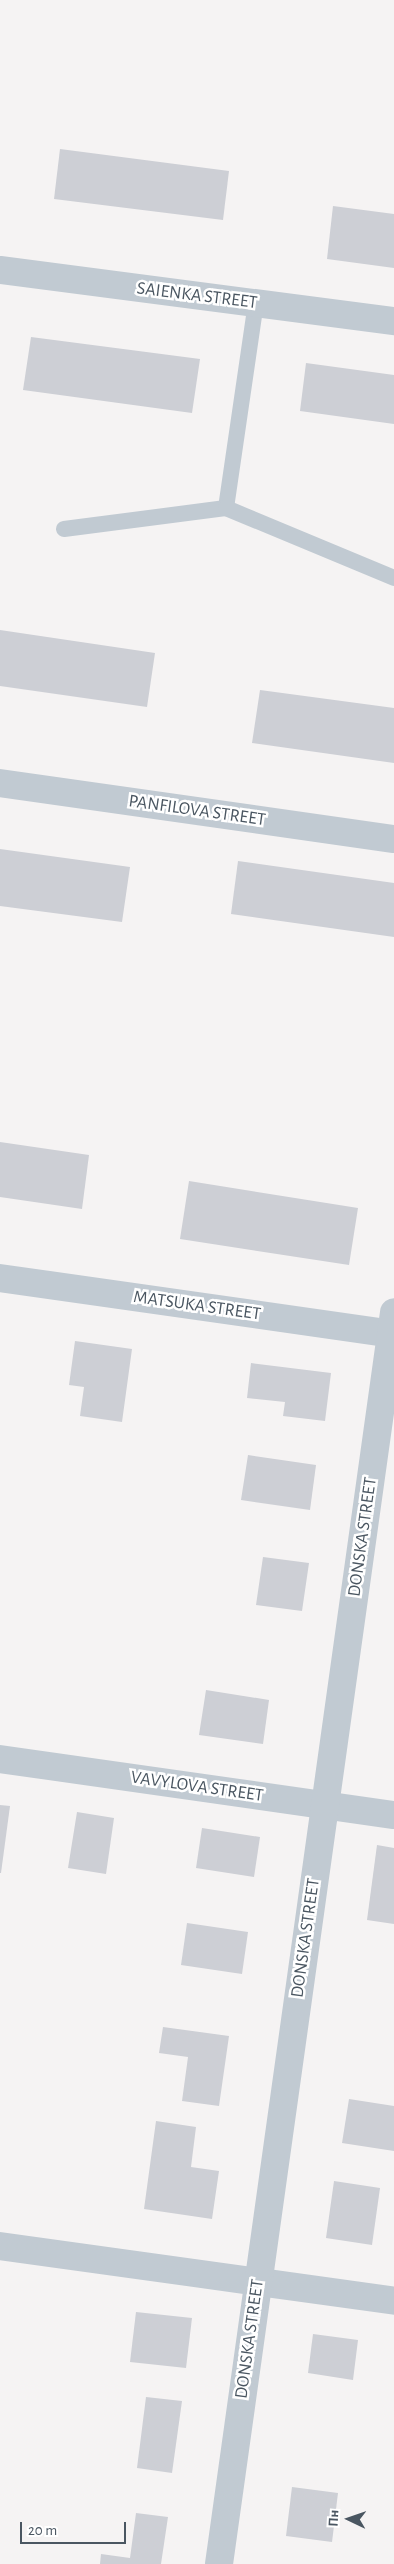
<!DOCTYPE html>
<html>
<head>
<meta charset="utf-8">
<style>
  body { margin:0 }
  #map { position:relative; width:394px; height:2564px; overflow:hidden; background:#f5f3f3; font-family:"Alegreya Sans",sans-serif }
  div>[style] { position:absolute }
  .building>* { inset:0; background:#cdcfd5 }
  .lane>* { height:16px; margin:-8px; padding:0 8px; transform-origin:8px; border-radius:8px; background:#c1cad2 }
  .street>* { height:28px; margin:-14px; padding:0 14px; transform-origin:14px; border-radius:14px; background:#c1cad2 }
  span { translate:-50% -50%; white-space:nowrap; text-align:center; line-height:1.15; -webkit-text-stroke:5px #fff; paint-order:stroke }
  .street-label { font-size:18px; color:#4a5661 }
  .north { position:absolute; left:324px; top:2494px; width:50px; height:50px; -webkit-text-stroke:4px #fff; paint-order:stroke; rotate:273deg; font-size:14px; font-weight:700; line-height:20px; text-align:center; color:#4a5661 }
  .north::after { content:''; display:block; margin:auto; width:18px; height:22px; background:#4a5661; clip-path:polygon(50% 0,100% 100%,50% 72%,0 100%) }
  .scale { position:absolute; left:20px; top:2522px; width:106px; height:22px; box-sizing:border-box; border:2px solid #4a5661; border-top:0; padding-left:6px; font-size:15px; line-height:18px; white-space:nowrap; color:#4a5661; -webkit-text-stroke:4px #fff; paint-order:stroke }
</style>
</head>
<body>
<div id="map">
  <div class="building">
    <div style="clip-path:polygon(60px 149px,229px 171px,223px 220px,54px 199px)"></div>
    <div style="clip-path:polygon(333px 206px,394px 214px,394px 268px,327px 259px)"></div>
    <div style="clip-path:polygon(31px 337px,200px 359px,192px 413px,23px 390px)"></div>
    <div style="clip-path:polygon(306px 363px,394px 375px,394px 424px,300px 411px)"></div>
    <div style="clip-path:polygon(0 630px,155px 653px,147px 707px,0 686px)"></div>
    <div style="clip-path:polygon(260px 690px,394px 708px,394px 763px,252px 743px)"></div>
    <div style="clip-path:polygon(0 849px,130px 867px,122px 922px,0 906px)"></div>
    <div style="clip-path:polygon(238px 861px,394px 883px,394px 937px,231px 914px)"></div>
    <div style="clip-path:polygon(0 1142px,89px 1155px,82px 1209px,0 1197px)"></div>
    <div style="clip-path:polygon(189px 1181px,358px 1208px,349px 1265px,180px 1239px)"></div>
    <div style="clip-path:polygon(75px 1341px,132px 1349px,122px 1422px,80px 1416px,84px 1387px,69px 1385px)"></div>
    <div style="clip-path:polygon(251px 1363px,331px 1373px,325px 1421px,283px 1416px,285px 1402px,247px 1398px)"></div>
    <div style="clip-path:polygon(248px 1455px,316px 1465px,310px 1510px,241px 1500px)"></div>
    <div style="clip-path:polygon(263px 1557px,309px 1563px,302px 1611px,256px 1605px)"></div>
    <div style="clip-path:polygon(206px 1690px,269px 1700px,263px 1744px,199px 1735px)"></div>
    <div style="clip-path:polygon(0 1805px,10px 1806px,1px 1873px,0 1873px)"></div>
    <div style="clip-path:polygon(77px 1812px,114px 1818px,106px 1874px,68px 1868px)"></div>
    <div style="clip-path:polygon(202px 1828px,260px 1837px,254px 1877px,196px 1868px)"></div>
    <div style="clip-path:polygon(377px 1845px,394px 1848px,394px 1924px,367px 1920px)"></div>
    <div style="clip-path:polygon(187px 1923px,248px 1932px,242px 1974px,181px 1965px)"></div>
    <div style="clip-path:polygon(163px 2027px,229px 2036px,219px 2106px,182px 2101px,188px 2057px,159px 2053px)"></div>
    <div style="clip-path:polygon(349px 2099px,394px 2106px,394px 2151px,342px 2143px)"></div>
    <div style="clip-path:polygon(156px 2121px,196px 2127px,191px 2167px,219px 2171px,212px 2219px,144px 2209px)"></div>
    <div style="clip-path:polygon(334px 2181px,380px 2188px,372px 2245px,326px 2238px)"></div>
    <div style="clip-path:polygon(136px 2312px,192px 2318px,186px 2368px,130px 2362px)"></div>
    <div style="clip-path:polygon(313px 2334px,358px 2340px,353px 2380px,308px 2373px)"></div>
    <div style="clip-path:polygon(146px 2397px,182px 2401px,172px 2473px,137px 2468px)"></div>
    <div style="clip-path:polygon(292px 2487px,338px 2493px,332px 2542px,286px 2536px)"></div>
    <div style="clip-path:polygon(136px 2513px,168px 2517px,161px 2564px,100px 2564px,101px 2554px,130px 2558px)"></div>
  </div>
  <div class="lane">
    <div style="left:226px;top:508px;width:207px;rotate:-81.7deg"></div>
    <div style="left:64px;top:529px;width:163px;rotate:-7.4deg"></div>
    <div style="left:226px;top:508px;width:182px;rotate:22.6deg"></div>
  </div>
  <div class="street">
    <div style="left:0;top:270px;width:397px;rotate:7.4deg"></div>
    <div style="left:0;top:783px;width:398px;rotate:8.1deg"></div>
    <div style="left:0;top:1278px;width:398px;rotate:8.1deg"></div>
    <div style="left:0;top:1759px;width:398px;rotate:8.1deg"></div>
    <div style="left:0;top:2246px;width:398px;rotate:7.9deg"></div>
    <div style="left:219px;top:2564px;width:1264px;rotate:-82.04deg"></div>
  </div>
  <div class="street-label">
    <span style="left:197px;top:296px;rotate:7deg">SAIENKA STREET</span>
    <span style="left:197px;top:811px;rotate:8deg">PANFILOVA STREET</span>
    <span style="left:197px;top:1306px;rotate:8deg">MATSUKA STREET</span>
    <span style="left:363px;top:1537px;rotate:-82deg">DONSKA STREET</span>
    <span style="left:197px;top:1787px;rotate:8deg">VAVYLOVA STREET</span>
    <span style="left:306px;top:1938px;rotate:-82deg">DONSKA STREET</span>
    <span style="left:250px;top:2339px;rotate:-82deg">DONSKA STREET</span>
  </div>
  <div class="north">Пн</div>
  <div class="scale">20 m</div>
</div>
</body>
</html>
